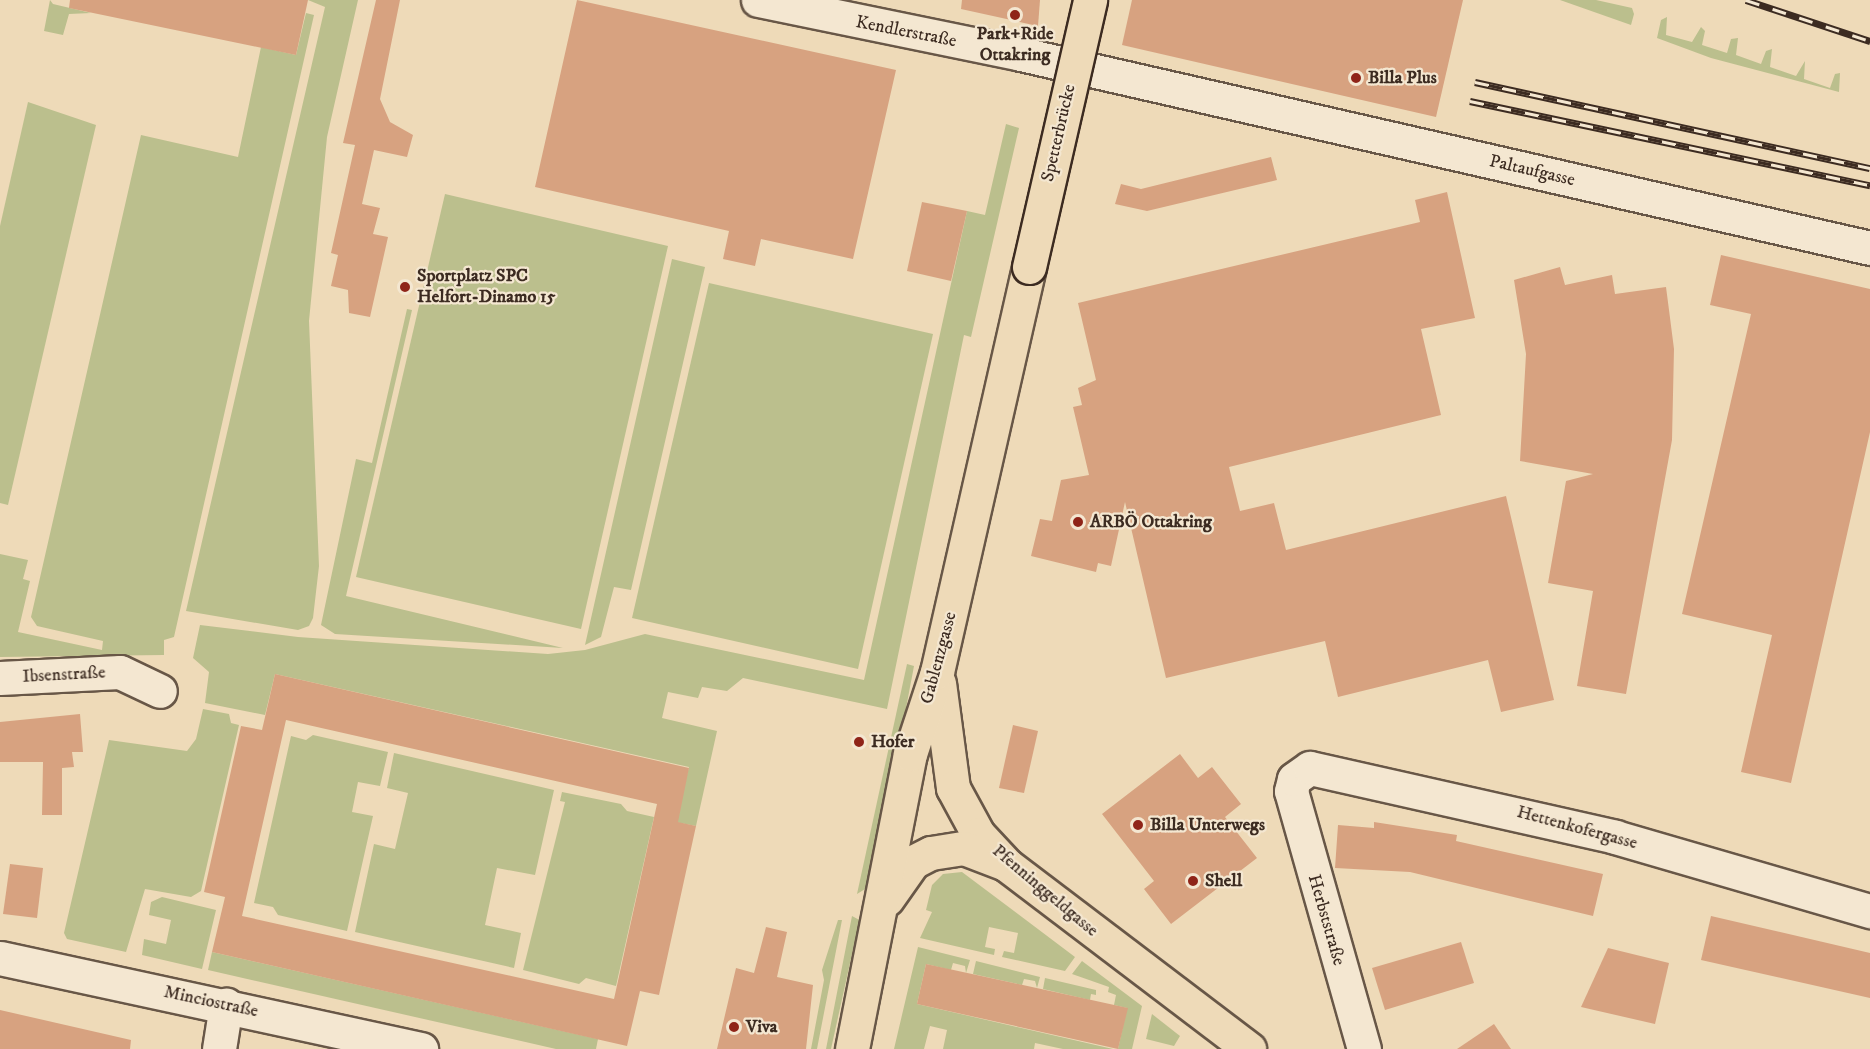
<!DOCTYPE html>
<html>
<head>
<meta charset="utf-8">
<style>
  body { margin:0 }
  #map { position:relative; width:1870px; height:1049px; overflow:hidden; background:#eedab8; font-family:"IM FELL DW Pica",serif }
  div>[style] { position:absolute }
  .green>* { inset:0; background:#bbbf8d }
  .building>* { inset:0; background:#d7a280 }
  .roads { filter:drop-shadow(2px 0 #685747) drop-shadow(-2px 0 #685747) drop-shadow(0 2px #685747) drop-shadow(0 -2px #685747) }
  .minor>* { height:33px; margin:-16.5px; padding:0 16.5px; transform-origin:16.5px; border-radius:16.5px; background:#f4e7d1 }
  .major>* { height:33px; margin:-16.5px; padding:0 16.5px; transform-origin:16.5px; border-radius:16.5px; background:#eedab8 }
  .rail>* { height:7px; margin-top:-3.5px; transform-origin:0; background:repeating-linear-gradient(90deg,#f4e7d1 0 14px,#3c2b21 0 28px); box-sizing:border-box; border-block:2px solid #3c2b21 }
  .bridges { filter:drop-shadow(2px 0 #3c2b21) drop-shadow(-2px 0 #3c2b21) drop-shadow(0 2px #3c2b21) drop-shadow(0 -2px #3c2b21) }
  .major-bridge>* { height:33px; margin:-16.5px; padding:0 16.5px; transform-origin:16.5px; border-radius:16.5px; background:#eedab8 }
  .dots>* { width:16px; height:16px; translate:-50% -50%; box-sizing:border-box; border:3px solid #f4e7d1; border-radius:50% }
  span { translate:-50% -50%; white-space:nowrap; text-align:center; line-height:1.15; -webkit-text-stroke:4.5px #f4e7d1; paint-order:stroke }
  .street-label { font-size:18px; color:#3c2b21 }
  .poi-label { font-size:18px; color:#3c2b21; font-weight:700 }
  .left { translate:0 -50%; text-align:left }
</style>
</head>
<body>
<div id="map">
  <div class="green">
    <div style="clip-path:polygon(50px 0,53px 4px,91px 13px,69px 14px,63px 35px,44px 31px)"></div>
    <div style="clip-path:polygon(308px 0,358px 0,327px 137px,309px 321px,319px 566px,313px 618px,309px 626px,298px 630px,186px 611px,325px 7px)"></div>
    <div style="clip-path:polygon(1560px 0,1596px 0,1632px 8px,1634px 14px,1631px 25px)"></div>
    <div style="clip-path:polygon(306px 13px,314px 15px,174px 637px,164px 640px,164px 655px,0 657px,0 554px,28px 560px,23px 579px,30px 581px,18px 632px,102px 650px,103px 641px,37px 626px,31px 617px,141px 135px,238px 157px,261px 47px,296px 55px)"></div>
    <div style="clip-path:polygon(1667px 17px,1666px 35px,1692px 42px,1701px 27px,1705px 31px,1702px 45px,1727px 53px,1731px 39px,1738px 38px,1736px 55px,1761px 64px,1766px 51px,1772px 49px,1770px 67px,1796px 76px,1805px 61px,1804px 79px,1830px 88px,1835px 74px,1840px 73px,1839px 92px,1711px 58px,1657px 38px,1661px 20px)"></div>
    <div style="clip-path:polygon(28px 102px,96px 125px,8px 505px,0 503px,0 226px)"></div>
    <div style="clip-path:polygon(1006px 124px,1019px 128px,971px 337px,964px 335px,887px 709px,743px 678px,727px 691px,702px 687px,698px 698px,668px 692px,662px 718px,717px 731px,696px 826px,675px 822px,689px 767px,275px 674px,265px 715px,205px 703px,209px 672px,193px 658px,200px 625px,298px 637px,548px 654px,585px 650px,645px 634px,864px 680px,967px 211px,985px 215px)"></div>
    <div style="clip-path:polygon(445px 194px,668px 246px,581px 629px,356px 577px)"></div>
    <div style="clip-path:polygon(672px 259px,705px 267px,631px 590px,614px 587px,601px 637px,585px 645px)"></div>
    <div style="clip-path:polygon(709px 283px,933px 334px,858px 669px,632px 618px)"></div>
    <div style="clip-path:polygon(407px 309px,412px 310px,346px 596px,563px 648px,335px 634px,321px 625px,356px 459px,372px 463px)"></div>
    <div style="clip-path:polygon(907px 664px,914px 666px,874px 877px,870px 886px,857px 894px)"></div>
    <div style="clip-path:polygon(203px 709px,229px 714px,231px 723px,239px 725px,201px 891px,191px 897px,145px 889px,126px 952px,67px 939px,64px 933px,109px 740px,187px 751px,196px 739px)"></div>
    <div style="clip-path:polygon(313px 735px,388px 752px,380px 786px,358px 782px,352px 812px,373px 816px,347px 931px,278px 915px,273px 907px,254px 903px,291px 736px,306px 740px)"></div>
    <div style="clip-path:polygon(394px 753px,554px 790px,535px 875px,497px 868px,485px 925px,521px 933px,514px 968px,355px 932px,374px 844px,395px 849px,408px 793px,387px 788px)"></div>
    <div style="clip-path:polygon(562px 792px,621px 804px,627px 811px,654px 817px,616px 986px,586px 978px,579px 984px,523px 970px,565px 802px,560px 801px)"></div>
    <div style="clip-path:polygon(962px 872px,1075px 957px,1065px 971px,1002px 957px,1004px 951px,1014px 953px,1018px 933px,989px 927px,985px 947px,995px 949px,994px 955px,920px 938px,932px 912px,926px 910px,932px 885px,943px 874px)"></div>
    <div style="clip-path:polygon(162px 897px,216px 910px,202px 969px,142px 955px,144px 939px,166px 944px,171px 920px,149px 915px,151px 902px)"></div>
    <div style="clip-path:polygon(852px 916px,865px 923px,865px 936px,856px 936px,831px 1049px,826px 1049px)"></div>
    <div style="clip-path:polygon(838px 920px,842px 920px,817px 1049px,811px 1049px,824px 980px,822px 970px)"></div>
    <div style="clip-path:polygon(918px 947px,970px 960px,966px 973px,965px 966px,953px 963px,951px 970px,926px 964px,917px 1004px,1113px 1049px,1063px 1049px,1035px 1043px,1034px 1049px,943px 1049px,947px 1030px,930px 1026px,924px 1049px,894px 1049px)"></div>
    <div style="clip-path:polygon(212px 952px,598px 1039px,596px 1049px,556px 1049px,208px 970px)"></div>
    <div style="clip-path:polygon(976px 961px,1040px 977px,1037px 988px,1035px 981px,1024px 979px,1022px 985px,973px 974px)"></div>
    <div style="clip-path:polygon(1082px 961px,1142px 1006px,1132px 1049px,1118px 1049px,1127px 1008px,1114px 1005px,1116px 995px,1108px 992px,1109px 987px,1072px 974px)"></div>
    <div style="clip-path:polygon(1045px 978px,1096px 990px,1096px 995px,1091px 994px,1090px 1000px,1043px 989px)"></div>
    <div style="clip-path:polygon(1152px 1014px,1180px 1036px,1174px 1046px,1146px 1039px)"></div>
  </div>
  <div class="building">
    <div style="clip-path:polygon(70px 0,308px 0,296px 55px,69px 8px)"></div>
    <div style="clip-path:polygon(376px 0,400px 0,380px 99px,390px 122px,413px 135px,407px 157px,374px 150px,362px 204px,380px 208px,373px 234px,388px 237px,370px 317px,349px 313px,348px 290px,331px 286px,338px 255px,331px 253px,355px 145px,343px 143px)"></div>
    <div style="clip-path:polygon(577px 0,896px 70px,853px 259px,761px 239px,755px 266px,723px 259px,729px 231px,535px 187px)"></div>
    <div style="clip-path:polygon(962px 0,1040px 0,1038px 26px,961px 9px)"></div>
    <div style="clip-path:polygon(1132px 0,1463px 0,1436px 117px,1122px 45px)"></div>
    <div style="clip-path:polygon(1271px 157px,1277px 180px,1147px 211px,1115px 204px,1121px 184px,1141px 189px)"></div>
    <div style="clip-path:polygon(1447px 192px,1475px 318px,1421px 329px,1441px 415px,1229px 467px,1240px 511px,1274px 503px,1286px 550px,1506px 496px,1554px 700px,1501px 712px,1488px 660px,1338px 697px,1325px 641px,1166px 678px,1125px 502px,1111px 566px,1098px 563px,1096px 572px,1031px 556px,1040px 519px,1052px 521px,1061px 480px,1089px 475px,1073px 407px,1082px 405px,1078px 388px,1096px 380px,1078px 303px,1420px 222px,1415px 200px)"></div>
    <div style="clip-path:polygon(922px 202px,967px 211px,951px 281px,907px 271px)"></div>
    <div style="clip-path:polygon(1721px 255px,1870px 289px,1870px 432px,1791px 783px,1741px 772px,1772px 635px,1682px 614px,1751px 314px,1710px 305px)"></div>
    <div style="clip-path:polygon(1560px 267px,1565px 285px,1612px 275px,1615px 294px,1666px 287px,1669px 310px,1674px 349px,1672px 440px,1626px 694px,1577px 686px,1593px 591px,1548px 583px,1566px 481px,1593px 474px,1520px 461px,1526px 354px,1514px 280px)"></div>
    <div style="clip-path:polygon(evenodd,275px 674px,689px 768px,678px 822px,696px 826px,659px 995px,640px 991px,627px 1046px,212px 952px,225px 897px,204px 892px,241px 726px,262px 730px,275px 674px,286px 720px,657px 804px,614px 999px,242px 916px,286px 720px)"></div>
    <div style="clip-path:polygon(80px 714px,83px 752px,72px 752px,74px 767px,62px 768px,62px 815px,42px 815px,43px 762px,0 762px,0 722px)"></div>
    <div style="clip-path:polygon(1013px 725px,1038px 731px,1024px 793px,999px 788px)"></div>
    <div style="clip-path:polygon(1180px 754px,1198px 778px,1212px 767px,1241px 804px,1225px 817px,1257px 858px,1171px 924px,1144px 889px,1154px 881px,1102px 814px)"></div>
    <div style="clip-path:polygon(1374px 822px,1457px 835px,1456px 841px,1603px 874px,1593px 916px,1410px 872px,1335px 868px,1338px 825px,1374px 828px)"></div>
    <div style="clip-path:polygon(10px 864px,43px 868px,37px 918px,3px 914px)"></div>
    <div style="clip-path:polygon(1711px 916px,1870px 953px,1870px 998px,1701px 960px)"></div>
    <div style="clip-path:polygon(766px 927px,787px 932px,777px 977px,813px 985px,806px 1049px,717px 1049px,736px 968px,754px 973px)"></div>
    <div style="clip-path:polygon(1461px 942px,1474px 983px,1385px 1010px,1372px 968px)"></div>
    <div style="clip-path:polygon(1608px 948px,1669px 963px,1655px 1024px,1581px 1007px)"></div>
    <div style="clip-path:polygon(926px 964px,1128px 1008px,1118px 1049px,917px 1004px)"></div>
    <div style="clip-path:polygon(0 1010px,131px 1040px,130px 1049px,0 1049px)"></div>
    <div style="clip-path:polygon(1494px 1024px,1511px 1049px,1457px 1049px)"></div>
  </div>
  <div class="roads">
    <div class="minor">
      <div style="left:758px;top:0;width:268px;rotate:11.6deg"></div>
      <div style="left:1021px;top:54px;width:871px;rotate:12.87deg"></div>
      <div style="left:0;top:678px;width:120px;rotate:-2.9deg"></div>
      <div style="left:120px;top:672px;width:44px;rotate:25.4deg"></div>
      <div style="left:0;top:958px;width:431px;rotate:12.2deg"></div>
      <div style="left:219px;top:1049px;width:45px;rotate:-81deg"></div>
      <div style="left:1364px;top:1049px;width:268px;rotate:-105.8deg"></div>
      <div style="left:1291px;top:791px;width:12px;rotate:-76deg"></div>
      <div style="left:1294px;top:779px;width:19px;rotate:-35deg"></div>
      <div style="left:1310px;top:768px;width:313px;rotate:12.7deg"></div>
      <div style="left:1615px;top:837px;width:266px;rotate:16.2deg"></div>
    </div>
    <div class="major">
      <div style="left:939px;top:683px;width:106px;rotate:82.4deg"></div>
      <div style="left:953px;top:788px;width:52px;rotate:61.5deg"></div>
      <div style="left:978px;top:834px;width:42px;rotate:46.9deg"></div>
      <div style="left:1007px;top:865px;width:304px;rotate:37.2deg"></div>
      <div style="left:887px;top:899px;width:45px;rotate:-54.9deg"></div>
      <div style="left:913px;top:862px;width:20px;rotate:-27deg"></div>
      <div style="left:931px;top:853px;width:33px;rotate:-9deg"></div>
      <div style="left:964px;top:848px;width:42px;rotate:21deg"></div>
      <div style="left:852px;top:1049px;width:301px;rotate:-78.9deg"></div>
      <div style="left:910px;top:754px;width:86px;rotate:-71.8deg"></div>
      <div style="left:937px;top:672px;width:415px;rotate:-77.2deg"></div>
    </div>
  </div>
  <div class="rail">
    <div style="left:1746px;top:0;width:131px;rotate:18.3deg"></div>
    <div style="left:1475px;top:82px;width:404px;rotate:12.3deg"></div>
    <div style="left:1470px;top:101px;width:409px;rotate:11.9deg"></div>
  </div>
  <div class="bridges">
    <div class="major-bridge">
      <div style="left:1029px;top:267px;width:274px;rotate:-77.1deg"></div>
    </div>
  </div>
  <div class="dots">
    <div style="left:1015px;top:15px;background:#8f2418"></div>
    <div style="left:1356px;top:78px;background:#8f2418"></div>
    <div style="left:405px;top:287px;background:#8f2418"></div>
    <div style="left:1078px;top:522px;background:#8f2418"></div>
    <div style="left:859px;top:742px;background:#8f2418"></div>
    <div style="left:1138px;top:825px;background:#8f2418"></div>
    <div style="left:1193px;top:881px;background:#8f2418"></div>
    <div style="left:734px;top:1027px;background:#8f2418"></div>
  </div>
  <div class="street-label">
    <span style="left:906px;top:32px;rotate:11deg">Kendlerstraße</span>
    <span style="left:1059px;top:133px;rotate:-77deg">Spetterbrücke</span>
    <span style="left:1532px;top:171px;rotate:13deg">Paltaufgasse</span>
    <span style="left:939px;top:658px;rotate:-75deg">Gablenzgasse</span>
    <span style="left:64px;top:675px;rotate:-3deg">Ibsenstraße</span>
    <span style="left:1577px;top:828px;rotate:15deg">Hettenkofergasse</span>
    <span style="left:1045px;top:891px;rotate:40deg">Pfenninggeldgasse</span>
    <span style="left:1326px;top:920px;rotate:74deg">Herbststraße</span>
    <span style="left:211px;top:1002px;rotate:12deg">Minciostraße</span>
  </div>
  <div class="poi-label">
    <span style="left:1015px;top:45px">Park+Ride<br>Ottakring</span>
    <span class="left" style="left:1368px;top:78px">Billa Plus</span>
    <span class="left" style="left:417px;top:287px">Sportplatz SPC<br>Helfort-Dinamo 15</span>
    <span class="left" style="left:1090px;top:522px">ARBÖ Ottakring</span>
    <span class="left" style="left:871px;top:742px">Hofer</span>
    <span class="left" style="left:1150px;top:825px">Billa Unterwegs</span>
    <span class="left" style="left:1205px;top:881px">Shell</span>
    <span class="left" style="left:746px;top:1027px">Viva</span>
  </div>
</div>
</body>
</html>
